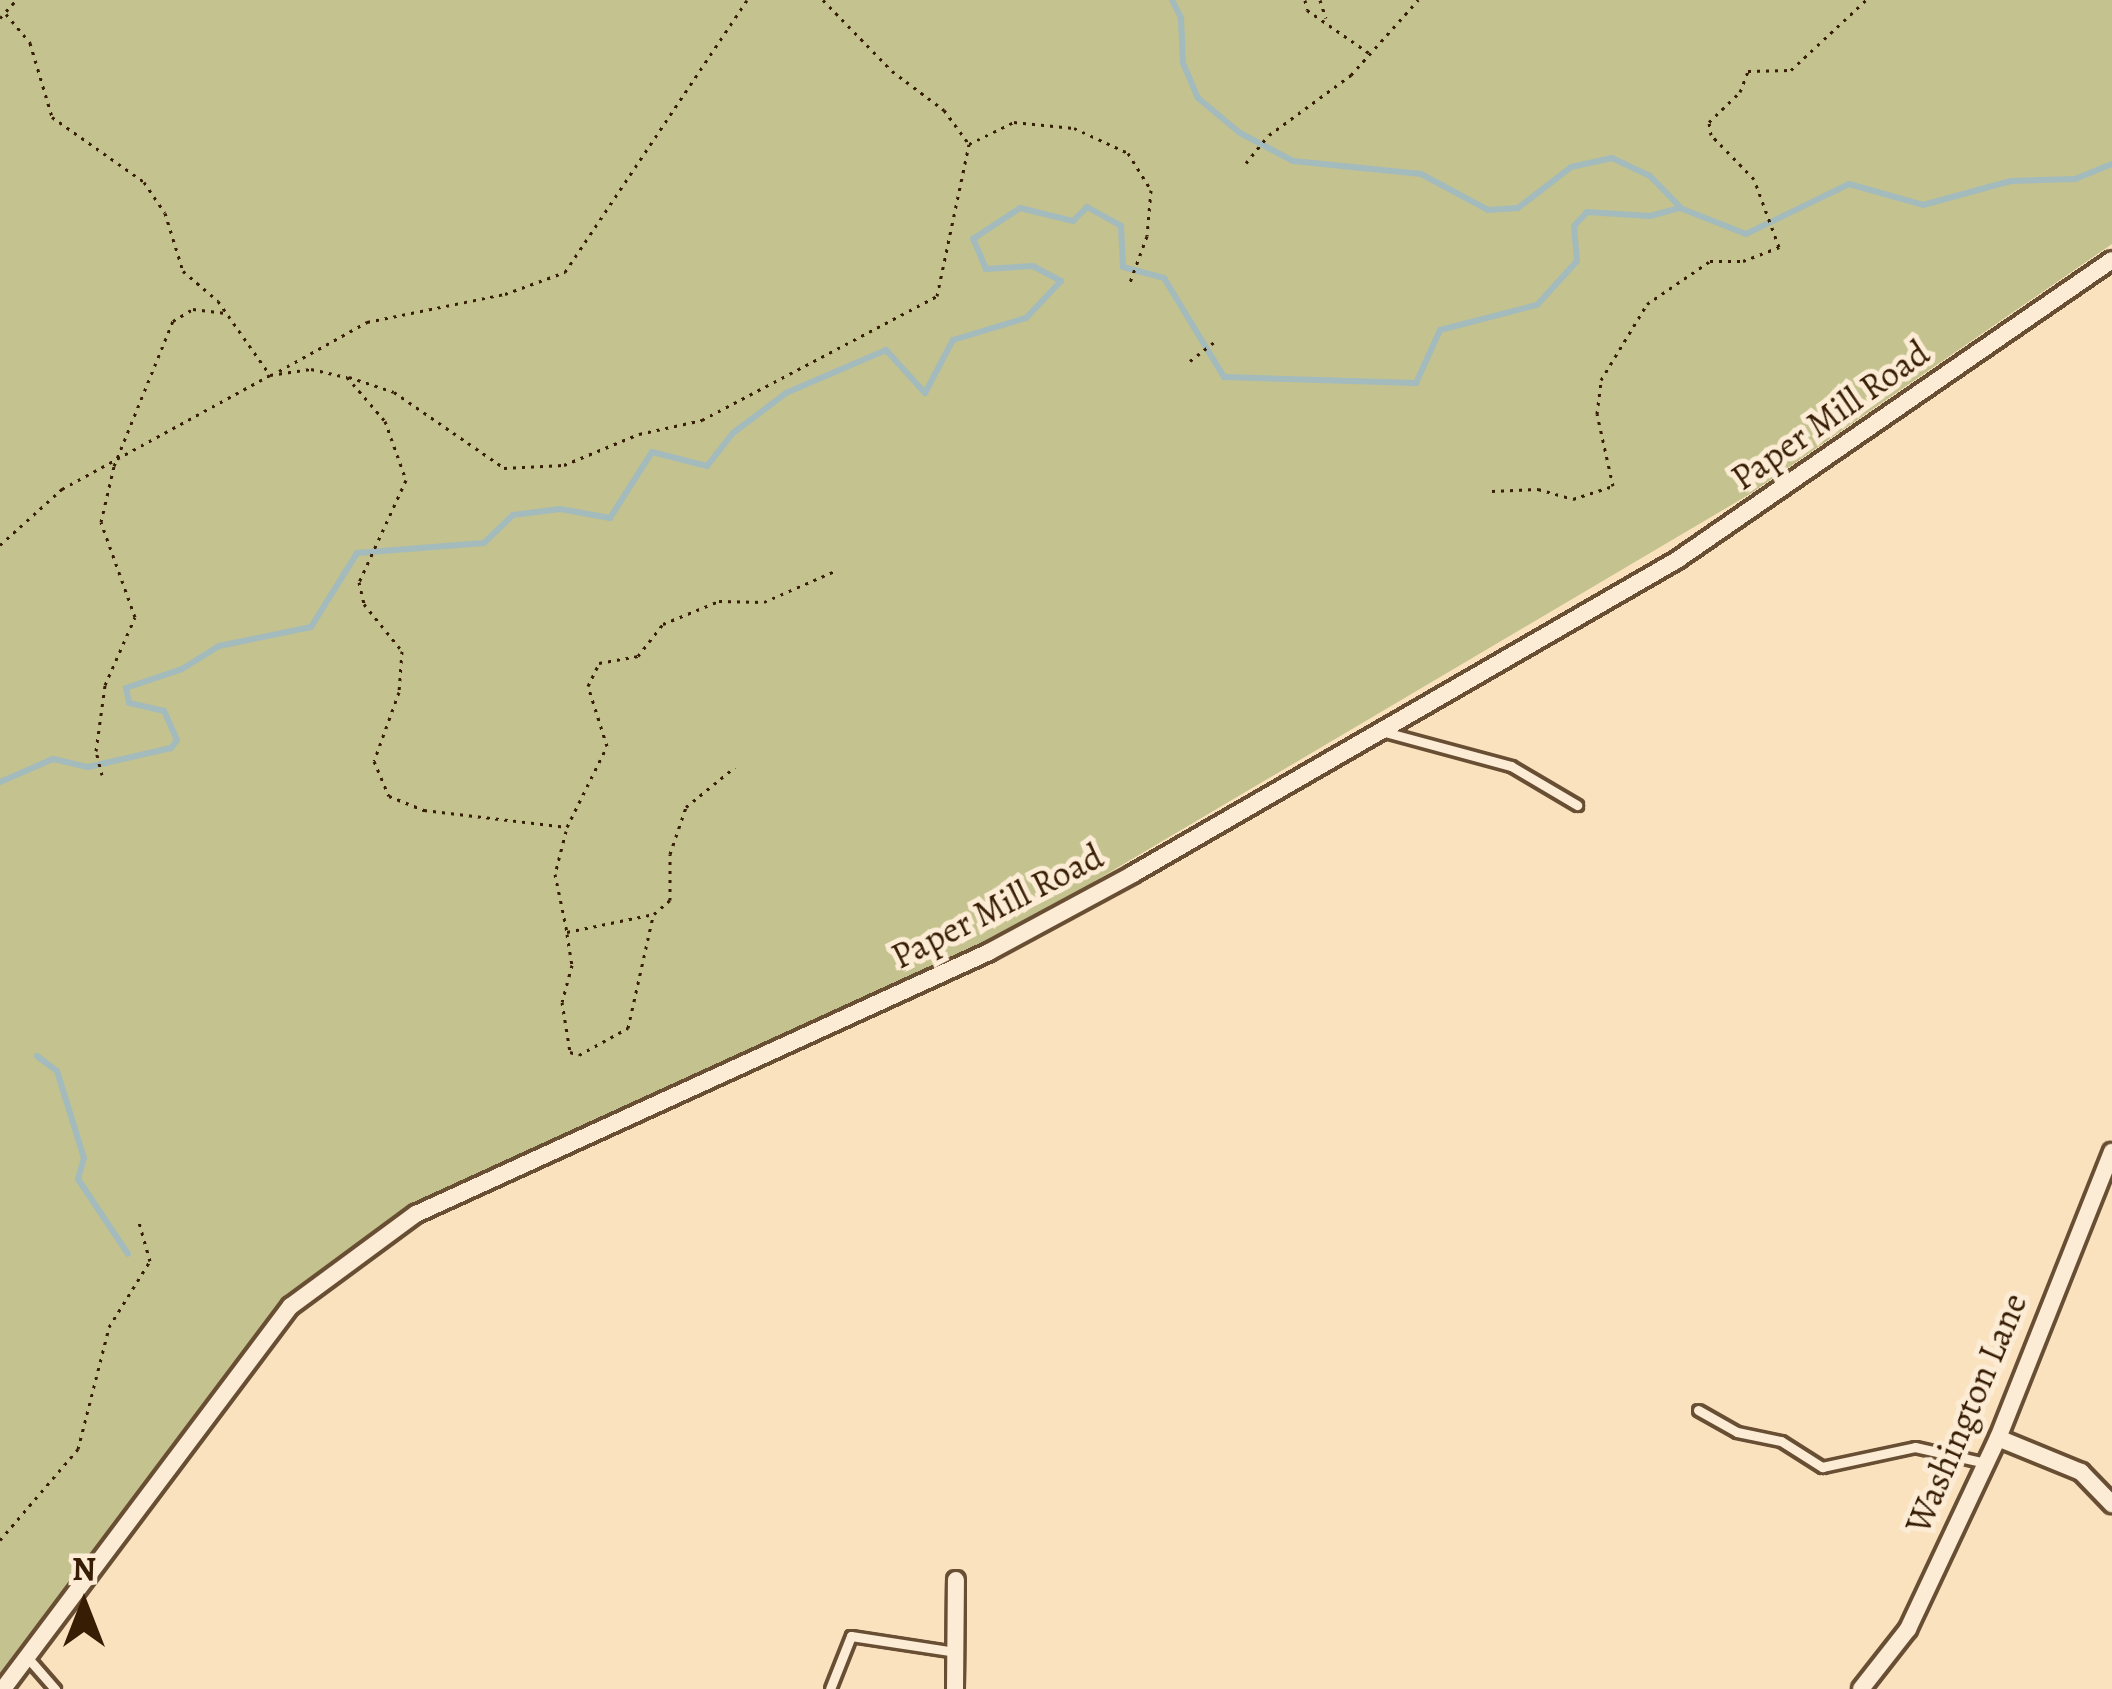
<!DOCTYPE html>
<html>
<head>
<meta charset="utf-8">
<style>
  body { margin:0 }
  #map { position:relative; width:2112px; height:1689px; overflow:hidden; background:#fae2bf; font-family:Alegreya,serif }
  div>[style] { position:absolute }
  .green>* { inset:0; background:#c4c28e }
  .stream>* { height:6px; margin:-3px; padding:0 3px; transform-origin:3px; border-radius:3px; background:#a3bbbd }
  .path>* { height:3px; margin-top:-1.5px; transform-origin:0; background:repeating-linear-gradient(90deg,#371d04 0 3px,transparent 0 9px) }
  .roads { filter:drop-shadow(3px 0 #684e33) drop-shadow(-3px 0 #684e33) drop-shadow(0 3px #684e33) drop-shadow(0 -3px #684e33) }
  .service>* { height:9px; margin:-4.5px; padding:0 4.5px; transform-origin:4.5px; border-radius:4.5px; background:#fcecd5 }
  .minor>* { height:16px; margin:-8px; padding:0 8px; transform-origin:8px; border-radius:8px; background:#fcecd5 }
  span { translate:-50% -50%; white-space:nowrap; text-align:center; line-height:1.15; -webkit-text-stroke:10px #fcecd5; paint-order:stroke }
  .street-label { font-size:36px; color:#371d04 }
  .north { position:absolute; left:24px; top:1545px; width:120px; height:120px; -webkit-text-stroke:9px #fcecd5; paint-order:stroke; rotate:0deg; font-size:33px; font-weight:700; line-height:48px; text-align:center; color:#371d04 }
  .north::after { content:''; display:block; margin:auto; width:42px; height:54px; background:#371d04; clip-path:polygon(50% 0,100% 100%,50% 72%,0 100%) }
</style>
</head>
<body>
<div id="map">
  <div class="green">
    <div style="clip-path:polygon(0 0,2112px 0,2112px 244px,1750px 494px,1017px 927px,408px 1208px,281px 1303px,0 1673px)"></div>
  </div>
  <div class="stream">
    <div style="left:1172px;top:0;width:20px;rotate:63deg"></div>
    <div style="left:1181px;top:18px;width:45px;rotate:87.5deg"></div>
    <div style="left:1183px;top:63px;width:38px;rotate:67deg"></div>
    <div style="left:1198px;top:98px;width:55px;rotate:39.8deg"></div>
    <div style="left:1240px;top:133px;width:60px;rotate:27.8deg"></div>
    <div style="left:1293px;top:161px;width:129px;rotate:5.8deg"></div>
    <div style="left:1421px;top:174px;width:76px;rotate:28.2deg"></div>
    <div style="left:1488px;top:210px;width:30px;rotate:-4deg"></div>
    <div style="left:1518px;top:208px;width:67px;rotate:-37.7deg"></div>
    <div style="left:1571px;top:167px;width:42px;rotate:-12.4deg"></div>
    <div style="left:1612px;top:158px;width:42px;rotate:25.3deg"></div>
    <div style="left:1650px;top:176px;width:43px;rotate:45.9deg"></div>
    <div style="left:0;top:782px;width:58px;rotate:-23.5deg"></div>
    <div style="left:53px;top:759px;width:36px;rotate:13deg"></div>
    <div style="left:88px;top:767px;width:85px;rotate:-12.9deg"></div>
    <div style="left:171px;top:748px;width:10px;rotate:-53deg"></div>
    <div style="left:177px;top:740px;width:32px;rotate:-114deg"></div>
    <div style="left:164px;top:711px;width:36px;rotate:-167deg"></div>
    <div style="left:129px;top:703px;width:15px;rotate:-101deg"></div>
    <div style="left:126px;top:688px;width:59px;rotate:-18.7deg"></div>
    <div style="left:182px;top:669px;width:44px;rotate:-31.9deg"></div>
    <div style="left:219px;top:646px;width:94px;rotate:-11.7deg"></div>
    <div style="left:311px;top:627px;width:87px;rotate:-58.1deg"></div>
    <div style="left:357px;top:553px;width:127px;rotate:-4.5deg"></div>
    <div style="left:484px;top:543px;width:40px;rotate:-44deg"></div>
    <div style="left:513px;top:515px;width:47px;rotate:-7.3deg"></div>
    <div style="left:560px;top:509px;width:51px;rotate:10.2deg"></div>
    <div style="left:610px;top:518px;width:78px;rotate:-57.5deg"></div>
    <div style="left:652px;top:452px;width:57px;rotate:14.3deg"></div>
    <div style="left:707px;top:466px;width:42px;rotate:-51.8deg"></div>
    <div style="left:733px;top:433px;width:66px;rotate:-37deg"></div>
    <div style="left:786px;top:393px;width:109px;rotate:-23.3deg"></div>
    <div style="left:886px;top:350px;width:58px;rotate:47.8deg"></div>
    <div style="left:925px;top:393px;width:60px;rotate:-62.2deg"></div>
    <div style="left:953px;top:340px;width:76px;rotate:-16.8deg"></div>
    <div style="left:1026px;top:318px;width:51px;rotate:-46.6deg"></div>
    <div style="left:1061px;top:281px;width:32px;rotate:-152deg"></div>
    <div style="left:1033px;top:266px;width:47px;rotate:176.3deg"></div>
    <div style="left:986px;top:269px;width:33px;rotate:-113deg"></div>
    <div style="left:973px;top:239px;width:56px;rotate:-33.4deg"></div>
    <div style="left:1020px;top:208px;width:55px;rotate:13.8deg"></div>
    <div style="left:1073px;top:221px;width:20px;rotate:-45deg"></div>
    <div style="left:1087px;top:207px;width:39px;rotate:29deg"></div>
    <div style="left:1121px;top:226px;width:41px;rotate:87.2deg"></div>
    <div style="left:1123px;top:267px;width:42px;rotate:15deg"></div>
    <div style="left:1164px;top:278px;width:116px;rotate:58.8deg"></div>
    <div style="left:1224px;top:377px;width:192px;rotate:1.8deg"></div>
    <div style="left:1416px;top:383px;width:58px;rotate:-65.6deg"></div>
    <div style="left:1440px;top:330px;width:100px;rotate:-14.5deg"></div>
    <div style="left:1537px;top:305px;width:59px;rotate:-47.7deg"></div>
    <div style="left:1577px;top:261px;width:35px;rotate:-95deg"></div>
    <div style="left:1574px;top:226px;width:19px;rotate:-47deg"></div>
    <div style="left:1587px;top:212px;width:63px;rotate:3.6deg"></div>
    <div style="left:1650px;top:216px;width:31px;rotate:-15deg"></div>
    <div style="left:1680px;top:208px;width:71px;rotate:21.5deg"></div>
    <div style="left:1746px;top:234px;width:114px;rotate:-25.9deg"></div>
    <div style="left:1849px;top:184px;width:77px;rotate:15.8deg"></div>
    <div style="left:1923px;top:205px;width:91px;rotate:-15.3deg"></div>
    <div style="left:2011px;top:181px;width:64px;rotate:-1.8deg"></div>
    <div style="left:2075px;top:179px;width:40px;rotate:-22deg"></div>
    <div style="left:37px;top:1056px;width:25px;rotate:37deg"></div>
    <div style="left:57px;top:1071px;width:91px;rotate:72.8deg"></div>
    <div style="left:84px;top:1158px;width:22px;rotate:106deg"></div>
    <div style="left:78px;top:1179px;width:90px;rotate:56.3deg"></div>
  </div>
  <div class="path">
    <div style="left:823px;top:0;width:99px;rotate:45.8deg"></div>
    <div style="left:892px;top:71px;width:65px;rotate:36.9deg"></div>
    <div style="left:944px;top:110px;width:42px;rotate:53.7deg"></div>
    <div style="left:969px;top:144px;width:50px;rotate:-26.1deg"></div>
    <div style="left:1014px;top:122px;width:60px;rotate:5.7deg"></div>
    <div style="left:1074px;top:128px;width:60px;rotate:24.8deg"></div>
    <div style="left:1128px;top:153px;width:44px;rotate:58.1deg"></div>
    <div style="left:1151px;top:190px;width:46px;rotate:95deg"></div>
    <div style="left:1147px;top:236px;width:52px;rotate:110.2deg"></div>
    <div style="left:1305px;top:0;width:10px;rotate:79deg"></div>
    <div style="left:1307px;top:10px;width:75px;rotate:34.7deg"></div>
    <div style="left:1320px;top:0;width:19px;rotate:72deg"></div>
    <div style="left:6px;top:14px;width:38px;rotate:50deg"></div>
    <div style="left:30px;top:43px;width:77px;rotate:73.4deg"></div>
    <div style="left:52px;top:117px;width:113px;rotate:35.2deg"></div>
    <div style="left:144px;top:182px;width:37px;rotate:56deg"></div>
    <div style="left:165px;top:213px;width:61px;rotate:72.8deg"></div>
    <div style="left:183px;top:271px;width:46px;rotate:40.6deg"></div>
    <div style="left:218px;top:301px;width:90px;rotate:54.9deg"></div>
    <div style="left:270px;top:375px;width:41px;rotate:-8.3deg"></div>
    <div style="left:311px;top:369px;width:37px;rotate:13deg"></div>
    <div style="left:347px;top:377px;width:58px;rotate:49.2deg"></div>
    <div style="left:385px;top:421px;width:63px;rotate:70.4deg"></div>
    <div style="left:406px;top:480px;width:112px;rotate:114.7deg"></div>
    <div style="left:359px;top:582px;width:23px;rotate:77deg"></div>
    <div style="left:364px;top:604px;width:60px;rotate:51deg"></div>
    <div style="left:402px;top:651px;width:41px;rotate:94.2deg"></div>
    <div style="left:399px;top:692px;width:73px;rotate:109.9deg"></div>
    <div style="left:374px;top:761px;width:38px;rotate:67deg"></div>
    <div style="left:389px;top:796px;width:38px;rotate:22deg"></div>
    <div style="left:424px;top:810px;width:144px;rotate:6.8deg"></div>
    <div style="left:567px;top:827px;width:90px;rotate:-63.7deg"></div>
    <div style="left:607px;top:746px;width:63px;rotate:-107.6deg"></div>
    <div style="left:588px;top:686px;width:25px;rotate:-64deg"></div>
    <div style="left:599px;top:663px;width:40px;rotate:-10deg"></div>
    <div style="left:638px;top:656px;width:41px;rotate:-52deg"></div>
    <div style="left:663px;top:624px;width:61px;rotate:-22.3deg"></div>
    <div style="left:719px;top:601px;width:45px;rotate:1.3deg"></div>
    <div style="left:764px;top:602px;width:77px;rotate:-23.6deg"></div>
    <div style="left:0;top:18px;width:24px;rotate:-48deg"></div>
    <div style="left:1246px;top:163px;width:36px;rotate:-51deg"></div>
    <div style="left:1269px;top:135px;width:102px;rotate:-36.2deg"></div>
    <div style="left:1351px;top:75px;width:101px;rotate:-48.2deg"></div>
    <div style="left:1190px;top:361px;width:33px;rotate:-38deg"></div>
    <div style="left:279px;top:371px;width:101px;rotate:-29.1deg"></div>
    <div style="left:367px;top:322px;width:141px;rotate:-11.5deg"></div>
    <div style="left:505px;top:294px;width:64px;rotate:-20.1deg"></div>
    <div style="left:565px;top:272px;width:327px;rotate:-56.2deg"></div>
    <div style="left:349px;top:377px;width:47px;rotate:18.4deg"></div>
    <div style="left:394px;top:392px;width:134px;rotate:34.6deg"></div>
    <div style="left:504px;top:468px;width:60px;rotate:-2.9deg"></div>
    <div style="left:564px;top:465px;width:81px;rotate:-22.5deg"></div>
    <div style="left:639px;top:434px;width:65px;rotate:-12.5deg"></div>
    <div style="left:702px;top:420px;width:266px;rotate:-27.8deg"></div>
    <div style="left:937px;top:296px;width:155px;rotate:-78.1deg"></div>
    <div style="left:1492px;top:491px;width:46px;rotate:-2.5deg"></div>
    <div style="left:1538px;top:489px;width:36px;rotate:16deg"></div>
    <div style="left:1573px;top:499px;width:42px;rotate:-18deg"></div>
    <div style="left:1613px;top:486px;width:74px;rotate:-102.5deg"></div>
    <div style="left:1597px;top:414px;width:34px;rotate:-83deg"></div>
    <div style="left:1601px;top:380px;width:89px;rotate:-58.8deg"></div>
    <div style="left:1647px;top:304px;width:76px;rotate:-34.3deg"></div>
    <div style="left:1710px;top:261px;width:33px"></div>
    <div style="left:1743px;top:261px;width:39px;rotate:-21deg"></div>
    <div style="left:1779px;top:247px;width:72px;rotate:-110.2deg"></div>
    <div style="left:1754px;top:179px;width:62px;rotate:-134.3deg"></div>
    <div style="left:1711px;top:135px;width:13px;rotate:-99deg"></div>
    <div style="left:1709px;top:122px;width:43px;rotate:-44.1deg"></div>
    <div style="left:1740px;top:92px;width:22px;rotate:-69deg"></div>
    <div style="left:1748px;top:71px;width:43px;rotate:-1.3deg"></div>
    <div style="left:1791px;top:70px;width:103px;rotate:-43deg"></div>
    <div style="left:0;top:545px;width:84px;rotate:-42.1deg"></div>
    <div style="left:62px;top:489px;width:237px;rotate:-28.7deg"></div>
    <div style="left:102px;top:775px;width:25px;rotate:-104deg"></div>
    <div style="left:96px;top:751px;width:67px;rotate:-82.2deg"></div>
    <div style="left:105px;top:685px;width:74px;rotate:-66.2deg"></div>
    <div style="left:135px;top:617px;width:101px;rotate:-109.7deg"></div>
    <div style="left:101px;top:522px;width:57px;rotate:-76.9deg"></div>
    <div style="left:114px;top:466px;width:157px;rotate:-67.9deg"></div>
    <div style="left:173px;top:321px;width:23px;rotate:-31deg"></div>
    <div style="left:193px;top:309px;width:33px;rotate:7deg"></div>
    <div style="left:566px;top:831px;width:44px;rotate:104.3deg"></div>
    <div style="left:555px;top:874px;width:59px;rotate:78.3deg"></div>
    <div style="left:567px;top:932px;width:89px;rotate:-11.7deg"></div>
    <div style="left:654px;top:914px;width:21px;rotate:-41deg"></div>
    <div style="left:670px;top:900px;width:46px;rotate:-90deg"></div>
    <div style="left:670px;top:854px;width:50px;rotate:-71.2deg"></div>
    <div style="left:686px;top:807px;width:63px;rotate:-39.2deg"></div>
    <div style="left:567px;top:934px;width:31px;rotate:81deg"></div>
    <div style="left:572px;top:965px;width:38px;rotate:105deg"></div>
    <div style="left:562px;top:1002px;width:51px;rotate:80.9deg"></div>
    <div style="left:570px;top:1052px;width:9px;rotate:18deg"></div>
    <div style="left:579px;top:1055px;width:56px;rotate:-28.9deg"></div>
    <div style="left:628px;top:1028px;width:115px;rotate:-77.4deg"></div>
    <div style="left:0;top:1540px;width:120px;rotate:-49.4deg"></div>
    <div style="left:78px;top:1449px;width:126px;rotate:-75.7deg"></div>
    <div style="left:109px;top:1327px;width:78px;rotate:-58.2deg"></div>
    <div style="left:150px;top:1261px;width:41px;rotate:-105.8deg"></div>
  </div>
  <div class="roads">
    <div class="service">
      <div style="left:1381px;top:731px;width:135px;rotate:15.1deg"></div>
      <div style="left:1511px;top:766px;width:77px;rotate:30.6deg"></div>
      <div style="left:1698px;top:1410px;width:45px;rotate:29.4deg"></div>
      <div style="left:1737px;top:1432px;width:45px;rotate:11.6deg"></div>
      <div style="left:1781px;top:1441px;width:49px;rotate:32.4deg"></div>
      <div style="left:1822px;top:1467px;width:95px;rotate:-12.1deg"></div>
      <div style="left:1915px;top:1447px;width:73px;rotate:12.7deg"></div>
      <div style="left:27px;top:1657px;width:43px;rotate:48.8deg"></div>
      <div style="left:830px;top:1689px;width:57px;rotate:-68.4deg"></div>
      <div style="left:851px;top:1636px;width:105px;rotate:8.7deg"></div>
    </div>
    <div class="minor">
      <div style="left:1998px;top:1438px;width:90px;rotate:22.3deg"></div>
      <div style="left:2081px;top:1472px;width:45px;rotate:45.9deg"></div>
      <div style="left:3px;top:1689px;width:479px;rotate:-53.1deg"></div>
      <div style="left:291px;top:1306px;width:155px;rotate:-36.4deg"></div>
      <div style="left:416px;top:1214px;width:630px;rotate:-24.57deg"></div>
      <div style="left:989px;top:952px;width:164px;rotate:-28.4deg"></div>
      <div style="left:1133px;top:874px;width:628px;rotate:-29.99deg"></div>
      <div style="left:1677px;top:560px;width:528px;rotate:-34.59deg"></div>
      <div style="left:955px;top:1689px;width:109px;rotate:-89.5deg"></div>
      <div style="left:1861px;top:1689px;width:76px;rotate:-51.9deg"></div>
      <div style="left:1908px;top:1629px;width:211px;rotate:-64.8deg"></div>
      <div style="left:1998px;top:1438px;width:308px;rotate:-68.3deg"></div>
    </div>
  </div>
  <div class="street-label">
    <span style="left:1830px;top:415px;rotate:-35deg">Paper Mill Road</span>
    <span style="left:997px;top:906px;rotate:-27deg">Paper Mill Road</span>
    <span style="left:1966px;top:1413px;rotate:-67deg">Washington Lane</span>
  </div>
  <div class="north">N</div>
</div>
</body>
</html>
